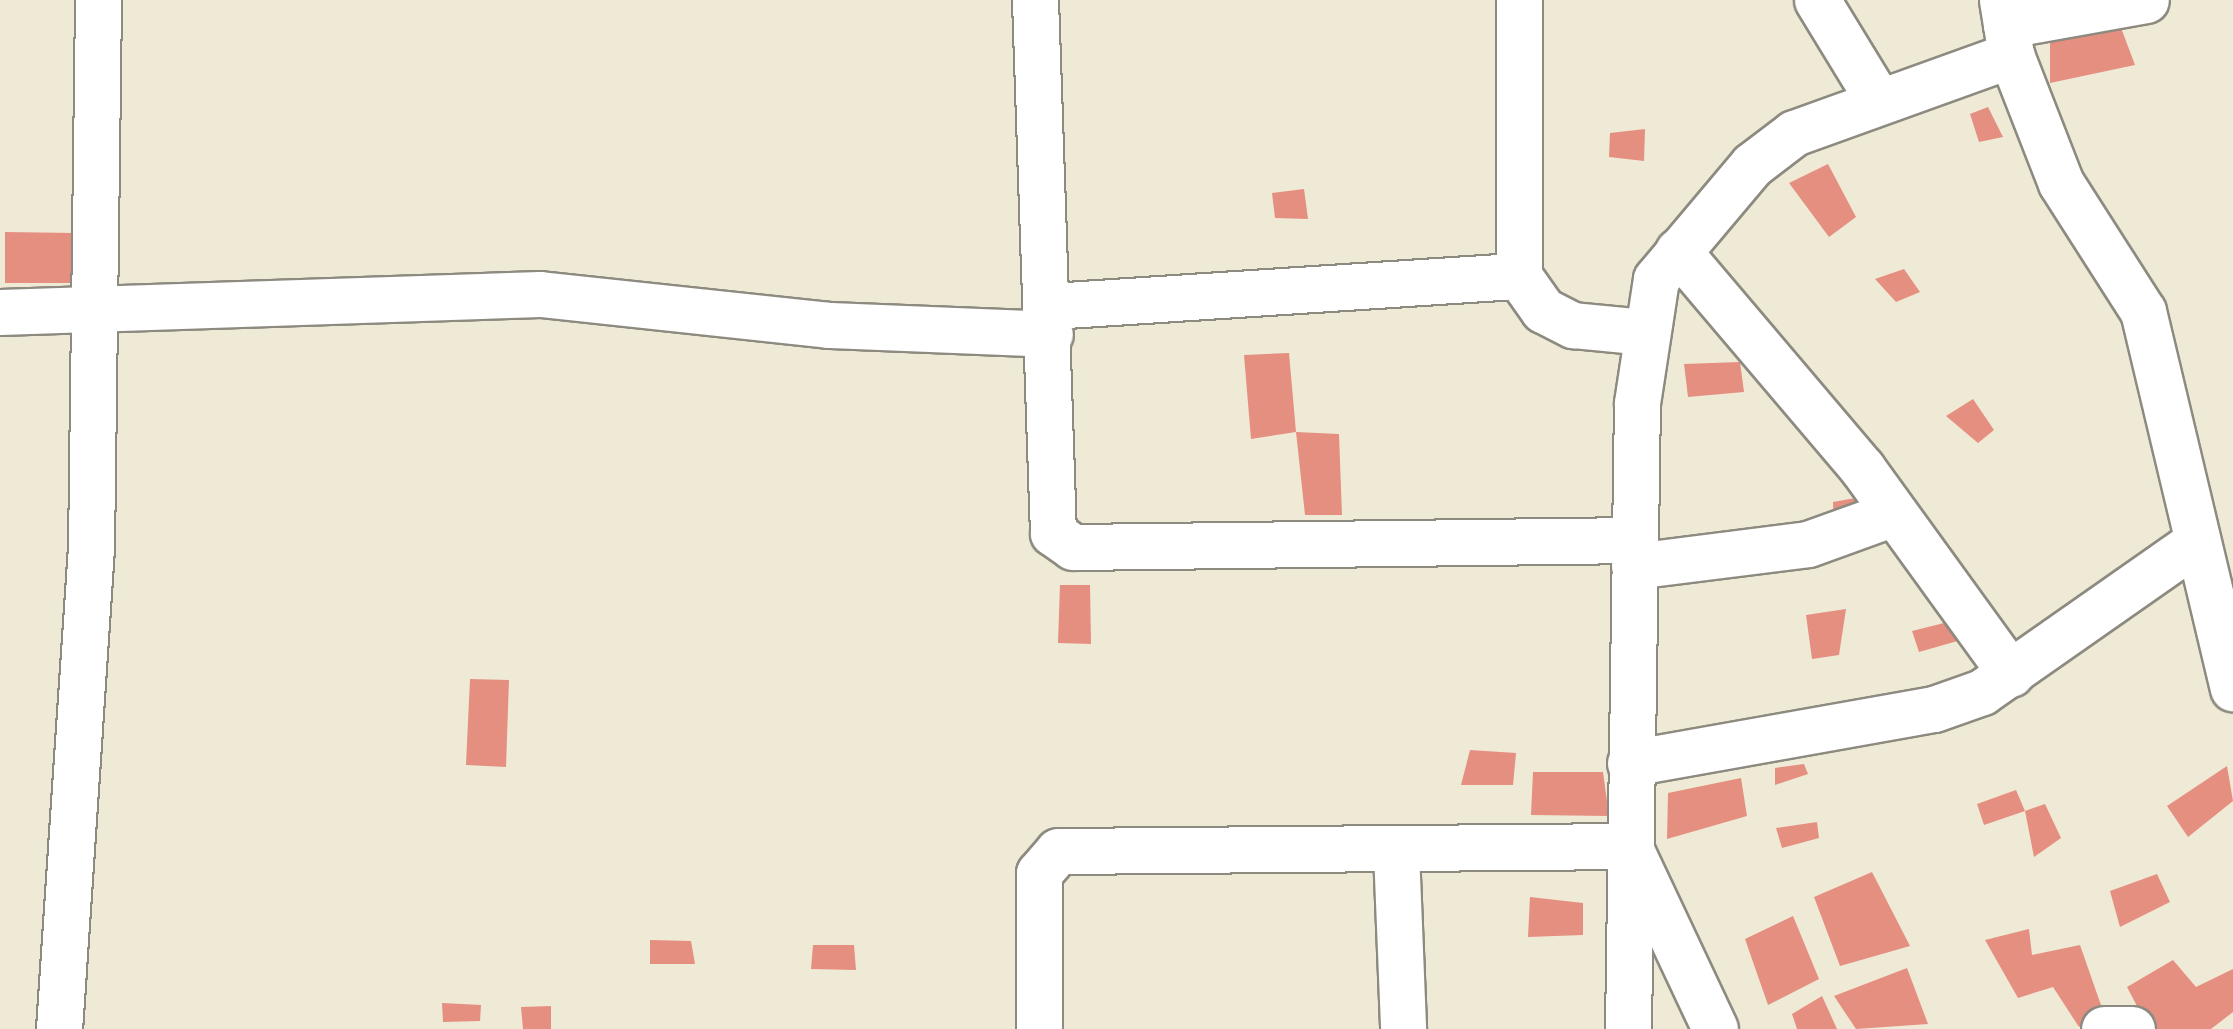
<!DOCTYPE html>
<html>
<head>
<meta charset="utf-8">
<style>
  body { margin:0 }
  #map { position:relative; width:2233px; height:1029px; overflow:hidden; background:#efead6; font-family:"IM FELL DW Pica",serif }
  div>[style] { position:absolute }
  .building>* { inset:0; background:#e58f81 }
  .roads { filter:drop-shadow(2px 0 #8d8a80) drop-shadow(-2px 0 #8d8a80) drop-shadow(0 2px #8d8a80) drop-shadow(0 -2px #8d8a80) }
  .minor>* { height:45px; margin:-22.5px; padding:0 22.5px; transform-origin:22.5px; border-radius:22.5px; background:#fff }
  span { translate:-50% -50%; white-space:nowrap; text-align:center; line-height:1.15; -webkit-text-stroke:8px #f6f6f2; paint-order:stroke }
</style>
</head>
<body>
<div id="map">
  <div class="building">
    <div style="clip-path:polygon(2120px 25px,2135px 65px,2050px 83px,2050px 40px)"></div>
    <div style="clip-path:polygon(1988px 107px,2003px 137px,1979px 142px,1970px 114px)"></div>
    <div style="clip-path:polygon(1645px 129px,1644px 161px,1609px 157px,1610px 133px)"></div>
    <div style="clip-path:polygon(1828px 164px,1856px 217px,1829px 237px,1789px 183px)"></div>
    <div style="clip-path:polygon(1304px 189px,1308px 219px,1275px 218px,1272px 193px)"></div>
    <div style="clip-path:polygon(5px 232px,75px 233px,74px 283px,5px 283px)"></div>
    <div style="clip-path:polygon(1904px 269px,1920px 292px,1896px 302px,1875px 279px)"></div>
    <div style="clip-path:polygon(1289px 353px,1296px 432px,1339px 434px,1342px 515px,1305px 515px,1296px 432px,1251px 439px,1244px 355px)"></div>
    <div style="clip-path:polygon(1740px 362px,1744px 392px,1688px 397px,1684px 364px)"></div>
    <div style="clip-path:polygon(1973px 399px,1994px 430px,1978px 443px,1946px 416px)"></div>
    <div style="clip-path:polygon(1861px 497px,1868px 517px,1834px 526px,1833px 502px)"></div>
    <div style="clip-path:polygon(1060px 585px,1090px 585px,1091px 644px,1058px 643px)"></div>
    <div style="clip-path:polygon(1846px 609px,1839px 655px,1812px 659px,1806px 615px)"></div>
    <div style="clip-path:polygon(1956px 620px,1961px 640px,1919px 652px,1912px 631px)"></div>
    <div style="clip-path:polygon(470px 679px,509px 680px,506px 767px,466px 765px)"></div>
    <div style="clip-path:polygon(1470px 750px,1516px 753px,1513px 785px,1461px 785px)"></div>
    <div style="clip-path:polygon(1804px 764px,1808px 774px,1775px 785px,1775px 768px)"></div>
    <div style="clip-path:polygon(2227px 766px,2233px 801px,2188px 837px,2167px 806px)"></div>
    <div style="clip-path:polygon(1533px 772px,1603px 772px,1609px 816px,1531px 815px)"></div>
    <div style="clip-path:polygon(1741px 778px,1747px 816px,1667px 839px,1668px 793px)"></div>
    <div style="clip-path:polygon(2016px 790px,2025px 811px,1984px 825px,1977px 804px)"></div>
    <div style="clip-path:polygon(2045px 804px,2061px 838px,2034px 857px,2025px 811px)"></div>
    <div style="clip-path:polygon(1817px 822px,1819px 838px,1782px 848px,1776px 828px)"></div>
    <div style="clip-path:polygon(1872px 872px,1910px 946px,1840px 966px,1814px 897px)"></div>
    <div style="clip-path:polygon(2157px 874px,2170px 902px,2120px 927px,2110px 891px)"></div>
    <div style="clip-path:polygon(1530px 897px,1583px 903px,1583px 935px,1528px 937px)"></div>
    <div style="clip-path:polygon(1793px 916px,1819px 979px,1768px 1005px,1745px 939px)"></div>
    <div style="clip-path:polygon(2029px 929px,2032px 955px,2080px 945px,2102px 1008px,2079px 1027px,2053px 987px,2018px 998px,1985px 940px)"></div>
    <div style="clip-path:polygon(650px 940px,691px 941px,695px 964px,650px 964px)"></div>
    <div style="clip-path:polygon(813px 945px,854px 945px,856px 970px,811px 969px)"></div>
    <div style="clip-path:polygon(2173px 960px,2196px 987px,2233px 969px,2233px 1012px,2211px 1029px,2149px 1029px,2127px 987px)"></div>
    <div style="clip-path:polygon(1907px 968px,1928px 1024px,1856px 1029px,1834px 996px)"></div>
    <div style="clip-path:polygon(1822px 996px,1837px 1029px,1797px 1029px,1792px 1014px)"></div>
    <div style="clip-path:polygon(442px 1003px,481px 1005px,480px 1021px,443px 1022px)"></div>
    <div style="clip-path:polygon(551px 1006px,551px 1029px,523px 1029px,521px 1007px)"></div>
  </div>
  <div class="roads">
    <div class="minor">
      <div style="left:1035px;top:0;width:533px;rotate:88.07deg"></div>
      <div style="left:1053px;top:533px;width:24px;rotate:35deg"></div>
      <div style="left:1073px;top:547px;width:561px;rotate:-0.71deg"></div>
      <div style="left:1519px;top:0;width:276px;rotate:90deg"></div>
      <div style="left:1519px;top:276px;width:42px;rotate:54.8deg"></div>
      <div style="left:1543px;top:310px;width:34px;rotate:27deg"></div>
      <div style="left:1573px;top:325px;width:72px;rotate:5.6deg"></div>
      <div style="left:1817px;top:0;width:117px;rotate:58.6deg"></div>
      <div style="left:2002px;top:0;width:56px;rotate:80.7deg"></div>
      <div style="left:2011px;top:55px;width:137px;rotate:68.7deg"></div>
      <div style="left:2061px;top:183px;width:152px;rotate:57.4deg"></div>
      <div style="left:2143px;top:311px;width:388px;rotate:76.6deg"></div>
      <div style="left:2006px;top:25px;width:142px;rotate:-10.1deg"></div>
      <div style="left:1678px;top:251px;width:285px;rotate:49.7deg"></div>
      <div style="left:1862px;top:468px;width:254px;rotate:54.1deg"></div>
      <div style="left:1051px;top:306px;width:469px;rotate:-3.7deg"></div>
      <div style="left:0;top:312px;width:540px;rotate:-1.91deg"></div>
      <div style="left:540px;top:294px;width:290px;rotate:6.1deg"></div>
      <div style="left:828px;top:325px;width:222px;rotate:2.3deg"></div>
      <div style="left:1634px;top:566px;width:175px;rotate:-7.2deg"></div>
      <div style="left:1808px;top:544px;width:91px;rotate:-19.8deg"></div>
      <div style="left:1630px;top:763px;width:309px;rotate:-10.1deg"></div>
      <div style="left:1934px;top:709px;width:51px;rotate:-19.5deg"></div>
      <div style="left:1982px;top:692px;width:260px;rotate:-35deg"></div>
      <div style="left:1396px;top:851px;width:178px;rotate:87.7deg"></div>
      <div style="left:59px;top:1029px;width:480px;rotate:-86.2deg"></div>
      <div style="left:91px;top:550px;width:550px;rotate:-89.27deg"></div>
      <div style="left:1039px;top:1029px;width:156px;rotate:-90deg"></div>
      <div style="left:1039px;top:873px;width:29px;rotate:-49deg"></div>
      <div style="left:1058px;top:851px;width:571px;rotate:-0.5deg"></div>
      <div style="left:1629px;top:846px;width:202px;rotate:64.8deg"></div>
      <div style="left:1628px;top:1029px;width:626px;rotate:-89.18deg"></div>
      <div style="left:1637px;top:403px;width:125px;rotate:-81.3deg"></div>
      <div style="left:1656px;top:279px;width:149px;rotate:-49.9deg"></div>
      <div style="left:1752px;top:165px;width:53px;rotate:-37.3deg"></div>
      <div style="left:1794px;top:133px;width:231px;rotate:-19.8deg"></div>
      <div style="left:2104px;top:1029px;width:28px"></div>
    </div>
  </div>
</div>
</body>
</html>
